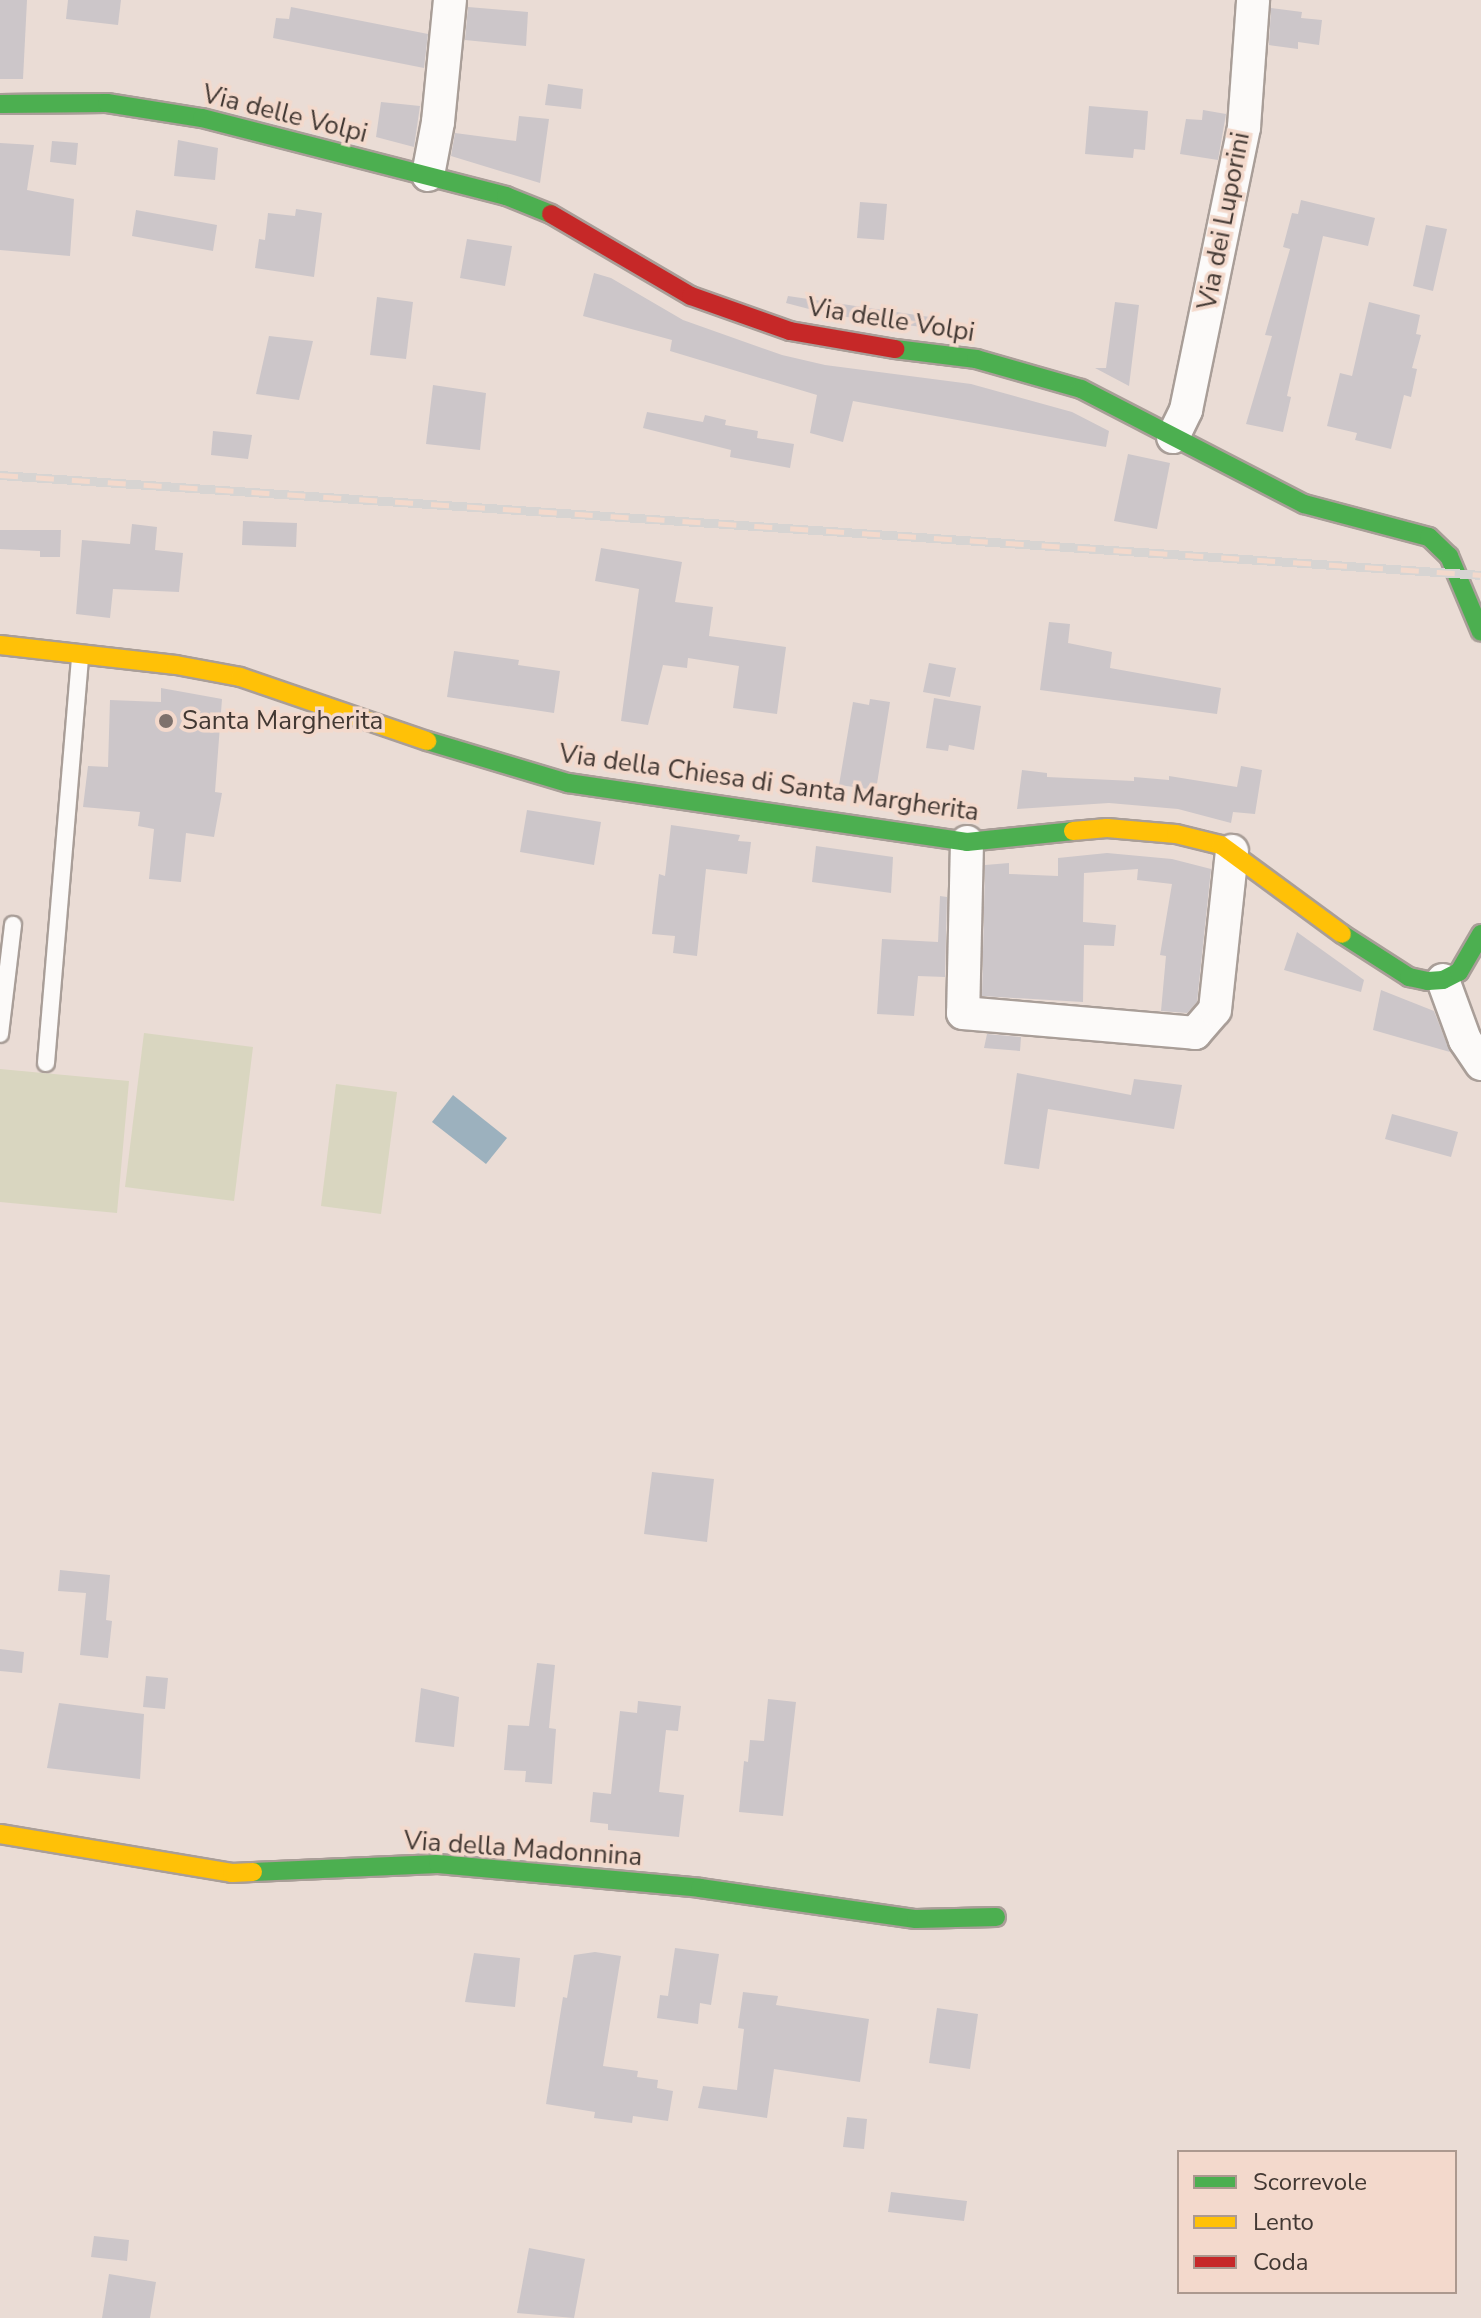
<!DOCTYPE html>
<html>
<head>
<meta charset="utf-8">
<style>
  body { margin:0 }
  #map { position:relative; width:1481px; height:2318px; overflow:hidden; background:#eadcd5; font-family:"Nunito Sans",sans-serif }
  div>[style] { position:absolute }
  .green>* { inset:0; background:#d9d6c0 }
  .water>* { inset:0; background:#9cb1be }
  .building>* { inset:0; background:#ccc6c9 }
  .roads { filter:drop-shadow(2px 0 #a99e98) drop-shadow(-2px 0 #a99e98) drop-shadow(0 2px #a99e98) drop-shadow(0 -2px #a99e98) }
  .lane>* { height:16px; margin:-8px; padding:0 8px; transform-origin:8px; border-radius:8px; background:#fcfaf9 }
  .street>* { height:32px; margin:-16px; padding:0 16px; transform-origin:16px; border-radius:16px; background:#fcfaf9 }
  .fast>* { height:18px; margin:-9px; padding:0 9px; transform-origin:9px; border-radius:9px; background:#4caf50 }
  .slow>* { height:18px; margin:-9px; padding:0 9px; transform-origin:9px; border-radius:9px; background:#ffc107 }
  .jam>* { height:18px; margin:-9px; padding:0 9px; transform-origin:9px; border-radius:9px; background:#c62828 }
  .rail>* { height:9px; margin-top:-4.5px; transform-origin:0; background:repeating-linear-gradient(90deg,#f3d9cc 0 18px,#d7d4d2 0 36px); box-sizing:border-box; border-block:2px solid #d7d4d2 }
  .dots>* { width:22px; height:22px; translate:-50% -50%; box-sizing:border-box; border:4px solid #f3d9cc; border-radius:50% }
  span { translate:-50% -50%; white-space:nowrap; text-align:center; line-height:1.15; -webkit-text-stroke:7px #f3d9cc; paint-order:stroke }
  .street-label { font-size:26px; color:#423833 }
  .poi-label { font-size:26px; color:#423833 }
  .left { translate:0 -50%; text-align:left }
  .legend { position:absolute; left:1177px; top:2150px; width:280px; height:144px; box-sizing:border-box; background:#f3d9cc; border:2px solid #ac998f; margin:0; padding:10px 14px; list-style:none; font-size:24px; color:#423833 }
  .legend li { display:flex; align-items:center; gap:16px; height:40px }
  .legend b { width:40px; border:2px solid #ac998f }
</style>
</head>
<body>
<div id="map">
  <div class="green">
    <div style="clip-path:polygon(144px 1033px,253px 1047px,234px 1201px,125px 1187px)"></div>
    <div style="clip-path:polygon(0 1069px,129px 1081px,117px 1213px,0 1202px)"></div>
    <div style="clip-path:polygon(336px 1084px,397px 1092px,381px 1214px,321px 1206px)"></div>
  </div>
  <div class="water">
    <div style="clip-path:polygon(453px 1095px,507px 1138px,486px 1164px,432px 1122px)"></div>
  </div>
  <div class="building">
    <div style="clip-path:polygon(0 0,27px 0,23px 79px,0 79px)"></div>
    <div style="clip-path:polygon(68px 0,121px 0,118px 25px,66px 19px)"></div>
    <div style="clip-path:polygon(291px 7px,428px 34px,424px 68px,273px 38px,276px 18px,289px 19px)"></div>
    <div style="clip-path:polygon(468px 7px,528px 12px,526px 46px,465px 40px)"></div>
    <div style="clip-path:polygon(1271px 8px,1302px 12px,1301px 18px,1322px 20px,1319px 45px,1298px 42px,1298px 49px,1269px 45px)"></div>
    <div style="clip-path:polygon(548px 84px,583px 89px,581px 109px,545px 105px)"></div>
    <div style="clip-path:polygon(381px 102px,420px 106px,414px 147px,376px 137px)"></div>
    <div style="clip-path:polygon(1089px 106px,1148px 111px,1145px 150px,1134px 149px,1133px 158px,1085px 154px)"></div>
    <div style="clip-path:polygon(1203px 110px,1226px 114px,1218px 160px,1180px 154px,1186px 119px,1202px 120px)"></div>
    <div style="clip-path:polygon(519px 116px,549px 119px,540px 183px,451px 156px,455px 133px,516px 141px)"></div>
    <div style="clip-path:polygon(178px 140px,218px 148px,215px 180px,174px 176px)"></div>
    <div style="clip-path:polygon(52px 141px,78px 143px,76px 165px,50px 162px)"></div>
    <div style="clip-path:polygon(0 143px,34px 145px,27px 190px,74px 199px,70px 256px,0 250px)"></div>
    <div style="clip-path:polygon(1301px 200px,1375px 218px,1368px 246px,1323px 236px,1287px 396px,1291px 397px,1283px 432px,1246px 424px,1272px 336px,1265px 335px,1290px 249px,1283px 247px,1292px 213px,1298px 214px)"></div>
    <div style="clip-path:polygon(860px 202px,887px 204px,884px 240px,857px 238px)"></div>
    <div style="clip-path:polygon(296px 209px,322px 213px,314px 277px,255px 268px,259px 239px,265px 240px,268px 213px,295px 216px)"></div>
    <div style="clip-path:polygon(136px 210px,217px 225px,213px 251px,132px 236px)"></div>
    <div style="clip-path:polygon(1426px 225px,1447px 229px,1433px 291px,1413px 286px)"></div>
    <div style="clip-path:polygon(467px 239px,512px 246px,505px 286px,460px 278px)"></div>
    <div style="clip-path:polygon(594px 273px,611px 278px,683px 320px,782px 355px,825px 365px,971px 384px,1072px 412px,1109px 431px,1106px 447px,853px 401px,843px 442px,810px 433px,817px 395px,670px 351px,672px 340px,583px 316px)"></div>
    <div style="clip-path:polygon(788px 296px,930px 317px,929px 328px,832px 315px,786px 303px)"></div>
    <div style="clip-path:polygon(377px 297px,413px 302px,406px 359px,370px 355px)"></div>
    <div style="clip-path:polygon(1115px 302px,1139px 305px,1129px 386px,1095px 368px,1106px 368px)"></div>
    <div style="clip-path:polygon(1369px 302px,1420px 315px,1416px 334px,1421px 335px,1412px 368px,1417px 369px,1411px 397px,1404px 395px,1391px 449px,1355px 440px,1357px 433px,1327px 426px,1340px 373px,1352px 376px)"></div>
    <div style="clip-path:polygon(269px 336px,313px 341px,299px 400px,256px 394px)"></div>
    <div style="clip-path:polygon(433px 385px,486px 393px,480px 450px,426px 444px)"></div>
    <div style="clip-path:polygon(647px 412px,703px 422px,705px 415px,726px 420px,725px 425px,758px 431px,757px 438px,794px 444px,790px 468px,730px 457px,731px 450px,643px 428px)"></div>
    <div style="clip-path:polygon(213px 431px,252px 435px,248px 459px,211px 455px)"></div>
    <div style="clip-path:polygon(1128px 454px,1170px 463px,1157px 529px,1114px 521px)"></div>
    <div style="clip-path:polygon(243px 521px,297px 523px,296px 547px,242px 545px)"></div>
    <div style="clip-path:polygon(132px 524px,157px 527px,155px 550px,183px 553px,179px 592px,113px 589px,110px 618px,76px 614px,82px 540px,130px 544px)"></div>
    <div style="clip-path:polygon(0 530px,61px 530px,60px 557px,40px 557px,40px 551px,0 549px)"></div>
    <div style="clip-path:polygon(601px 548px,682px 562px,675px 602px,713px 607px,709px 636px,786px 647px,777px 714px,733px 708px,739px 666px,688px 658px,687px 668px,663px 665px,648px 725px,621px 721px,639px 589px,595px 581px)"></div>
    <div style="clip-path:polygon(1049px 622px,1070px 624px,1068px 643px,1112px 652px,1110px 668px,1221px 688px,1217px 714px,1040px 690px)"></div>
    <div style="clip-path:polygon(454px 651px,519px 660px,518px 665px,560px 671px,554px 713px,447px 697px)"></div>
    <div style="clip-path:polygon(929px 663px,956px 668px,950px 697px,923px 692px)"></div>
    <div style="clip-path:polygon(161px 688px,222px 699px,215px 792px,222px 793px,214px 837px,186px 833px,181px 882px,149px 879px,154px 829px,138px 826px,140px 812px,83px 807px,88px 766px,108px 767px,110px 700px,161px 702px)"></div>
    <div style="clip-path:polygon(934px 698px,981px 706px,974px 750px,949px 745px,948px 751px,926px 748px)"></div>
    <div style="clip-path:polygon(870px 699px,890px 702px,876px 790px,839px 785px,853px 702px,869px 705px)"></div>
    <div style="clip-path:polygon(1241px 766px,1262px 770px,1255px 814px,1233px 812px,1231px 823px,1178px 809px,1109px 803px,1017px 809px,1022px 770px,1047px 773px,1047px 777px,1134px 781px,1134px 777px,1169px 780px,1169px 776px,1237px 787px)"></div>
    <div style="clip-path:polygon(527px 810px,601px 822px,594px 865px,520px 852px)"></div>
    <div style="clip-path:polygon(671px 825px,740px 835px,738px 841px,751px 842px,747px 874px,706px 869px,697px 956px,673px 953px,675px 936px,652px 934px,659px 874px,665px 876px)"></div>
    <div style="clip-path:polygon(816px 846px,893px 857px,891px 893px,812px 882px)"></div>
    <div style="clip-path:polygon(1107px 853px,1172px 859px,1211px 869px,1197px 1002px,1187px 1013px,1161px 1011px,1166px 956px,1160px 955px,1172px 884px,1137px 880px,1138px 869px,1084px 873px,1083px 922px,1116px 925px,1114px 946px,1084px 945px,1083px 1002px,982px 996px,985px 865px,1009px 863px,1009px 874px,1058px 876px,1058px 858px)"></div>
    <div style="clip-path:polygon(940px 896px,947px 897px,945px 977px,918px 976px,914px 1016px,877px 1014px,882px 939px,938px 942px)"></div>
    <div style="clip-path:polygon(1297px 932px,1364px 980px,1361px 992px,1284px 970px)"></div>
    <div style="clip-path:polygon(1381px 990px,1434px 1011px,1450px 1052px,1373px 1030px)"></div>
    <div style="clip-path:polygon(987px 1034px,1021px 1037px,1020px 1051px,984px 1048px)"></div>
    <div style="clip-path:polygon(1017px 1073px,1131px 1095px,1134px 1079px,1182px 1085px,1174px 1129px,1048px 1109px,1039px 1169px,1004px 1164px)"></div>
    <div style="clip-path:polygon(1392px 1114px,1458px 1132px,1451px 1157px,1385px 1139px)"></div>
    <div style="clip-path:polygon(652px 1472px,714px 1479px,707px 1542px,644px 1534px)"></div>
    <div style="clip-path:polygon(60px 1570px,110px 1575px,106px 1620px,112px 1621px,108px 1658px,80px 1655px,86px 1593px,58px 1591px)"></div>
    <div style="clip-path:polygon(0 1649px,24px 1652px,22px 1673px,0 1671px)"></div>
    <div style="clip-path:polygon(537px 1663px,555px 1665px,549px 1728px,556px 1729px,552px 1784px,525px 1782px,526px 1771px,504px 1770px,508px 1725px,529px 1726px)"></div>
    <div style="clip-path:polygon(146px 1676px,168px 1678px,165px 1709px,143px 1707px)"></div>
    <div style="clip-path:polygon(421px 1688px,459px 1697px,454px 1747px,415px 1742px)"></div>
    <div style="clip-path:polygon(768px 1699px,796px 1702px,783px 1816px,739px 1812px,744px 1761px,748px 1762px,750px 1740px,764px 1741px)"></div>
    <div style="clip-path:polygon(638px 1701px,681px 1706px,678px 1731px,666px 1730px,659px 1792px,684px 1795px,679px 1837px,608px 1830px,608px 1824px,590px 1822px,593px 1792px,611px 1794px,620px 1711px,637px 1713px)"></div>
    <div style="clip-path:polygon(59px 1703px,144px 1714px,140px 1779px,47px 1768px)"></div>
    <div style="clip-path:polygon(675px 1948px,719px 1954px,711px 2005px,700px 2003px,698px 2024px,657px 2018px,660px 1995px,668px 1996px)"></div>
    <div style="clip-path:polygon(595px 1952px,621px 1956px,603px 2066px,638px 2071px,637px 2077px,658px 2080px,657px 2088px,673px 2091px,668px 2121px,633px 2116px,632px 2123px,594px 2118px,595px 2112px,546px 2104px,563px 1997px,567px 1998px,574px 1955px)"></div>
    <div style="clip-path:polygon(474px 1953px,520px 1958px,515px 2007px,465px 2002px)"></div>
    <div style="clip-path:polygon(743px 1992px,778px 1996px,776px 2005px,869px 2019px,860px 2082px,774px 2069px,767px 2118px,698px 2108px,703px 2086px,737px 2090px,744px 2029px,738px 2028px)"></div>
    <div style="clip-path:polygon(937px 2008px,978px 2014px,970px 2069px,929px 2063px)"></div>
    <div style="clip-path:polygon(847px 2117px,867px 2119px,864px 2149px,843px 2147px)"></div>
    <div style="clip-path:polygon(891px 2192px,967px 2201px,964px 2221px,888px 2212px)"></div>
    <div style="clip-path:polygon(94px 2236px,129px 2240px,127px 2261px,91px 2257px)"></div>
    <div style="clip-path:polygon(529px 2248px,585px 2259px,574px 2318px,517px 2313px)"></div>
    <div style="clip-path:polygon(109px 2274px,156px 2282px,150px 2318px,102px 2318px)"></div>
  </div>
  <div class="roads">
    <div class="lane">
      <div style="left:0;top:1034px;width:110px;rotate:-83.2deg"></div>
      <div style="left:46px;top:1063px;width:408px;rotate:-85.2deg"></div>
    </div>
    <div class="street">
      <div style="left:428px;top:175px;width:54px;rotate:-79.3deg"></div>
      <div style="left:438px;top:122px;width:123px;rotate:-84.4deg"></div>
      <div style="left:1173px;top:437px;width:30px;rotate:-64deg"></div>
      <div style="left:1186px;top:410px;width:289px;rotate:-78.4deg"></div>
      <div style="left:1244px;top:127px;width:127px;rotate:-85.9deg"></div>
      <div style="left:967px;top:842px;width:171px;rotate:91.3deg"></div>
      <div style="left:963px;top:1013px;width:233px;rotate:4.9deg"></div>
      <div style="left:1195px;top:1033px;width:30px;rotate:-49deg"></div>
      <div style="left:1215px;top:1010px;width:160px;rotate:-83.9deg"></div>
      <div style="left:1443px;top:980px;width:64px;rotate:69.9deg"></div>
      <div style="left:1465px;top:1040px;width:29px;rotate:56deg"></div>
    </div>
    <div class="fast">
      <div style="left:0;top:104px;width:107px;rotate:-0.5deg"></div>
      <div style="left:107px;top:103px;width:96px;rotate:9deg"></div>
      <div style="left:202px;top:118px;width:314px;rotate:14.4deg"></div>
      <div style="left:506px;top:196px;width:48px;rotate:21.8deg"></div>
      <div style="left:895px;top:349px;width:82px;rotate:7deg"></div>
      <div style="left:976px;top:359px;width:109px;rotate:15.9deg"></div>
      <div style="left:1081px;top:389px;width:251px;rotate:27.3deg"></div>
      <div style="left:1304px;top:504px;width:129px;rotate:14.8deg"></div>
      <div style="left:1429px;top:537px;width:28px;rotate:44deg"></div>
      <div style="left:1449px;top:556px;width:82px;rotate:67.2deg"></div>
      <div style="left:427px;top:741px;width:147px;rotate:16.6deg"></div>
      <div style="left:568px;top:783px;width:403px;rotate:8.4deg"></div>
      <div style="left:967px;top:842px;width:107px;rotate:-5.9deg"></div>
      <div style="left:1342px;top:934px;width:80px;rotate:32.7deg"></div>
      <div style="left:1409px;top:977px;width:19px;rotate:12deg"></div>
      <div style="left:1428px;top:981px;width:15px;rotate:-4deg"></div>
      <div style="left:1443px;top:980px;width:18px;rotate:-27deg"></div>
      <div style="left:1459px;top:972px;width:44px;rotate:-59.9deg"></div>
      <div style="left:253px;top:1872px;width:185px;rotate:-2.5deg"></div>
      <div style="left:438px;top:1864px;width:263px;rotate:5.2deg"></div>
      <div style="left:700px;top:1888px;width:218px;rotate:8.2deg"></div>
      <div style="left:916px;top:1919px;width:80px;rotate:-1.4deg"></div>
    </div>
    <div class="slow">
      <div style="left:0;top:645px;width:177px;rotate:6.5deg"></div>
      <div style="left:176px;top:665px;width:65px;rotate:10.6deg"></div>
      <div style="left:240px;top:677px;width:198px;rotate:18.9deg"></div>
      <div style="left:1073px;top:831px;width:34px;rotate:-5deg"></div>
      <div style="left:1107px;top:828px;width:69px;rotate:5deg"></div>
      <div style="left:1176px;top:834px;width:46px;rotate:13.7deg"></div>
      <div style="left:1221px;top:845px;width:150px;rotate:36.3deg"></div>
      <div style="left:0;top:1834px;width:235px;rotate:9.5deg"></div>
      <div style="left:232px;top:1873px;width:21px;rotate:-3deg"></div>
    </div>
    <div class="jam">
      <div style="left:551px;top:214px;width:162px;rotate:30.4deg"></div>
      <div style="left:691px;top:296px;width:105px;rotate:19.5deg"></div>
      <div style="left:790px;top:331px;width:107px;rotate:9.7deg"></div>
    </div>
  </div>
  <div class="rail">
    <div style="left:0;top:475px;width:1484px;rotate:3.86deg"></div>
  </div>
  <div class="dots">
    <div style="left:166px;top:721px;background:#7d716c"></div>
  </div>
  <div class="street-label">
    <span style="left:285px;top:114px;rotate:14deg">Via delle Volpi</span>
    <span style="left:1224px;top:221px;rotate:-79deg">Via dei Luporini</span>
    <span style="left:891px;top:320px;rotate:9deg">Via delle Volpi</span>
    <span style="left:769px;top:783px;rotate:8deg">Via della Chiesa di Santa Margherita</span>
    <span style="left:523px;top:1849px;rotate:4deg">Via della Madonnina</span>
  </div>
  <div class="poi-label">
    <span class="left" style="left:182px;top:721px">Santa Margherita</span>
  </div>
  <ul class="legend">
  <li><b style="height:10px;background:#4caf50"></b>Scorrevole</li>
  <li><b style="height:10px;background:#ffc107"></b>Lento</li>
  <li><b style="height:10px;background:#c62828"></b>Coda</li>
  </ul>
</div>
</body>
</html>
